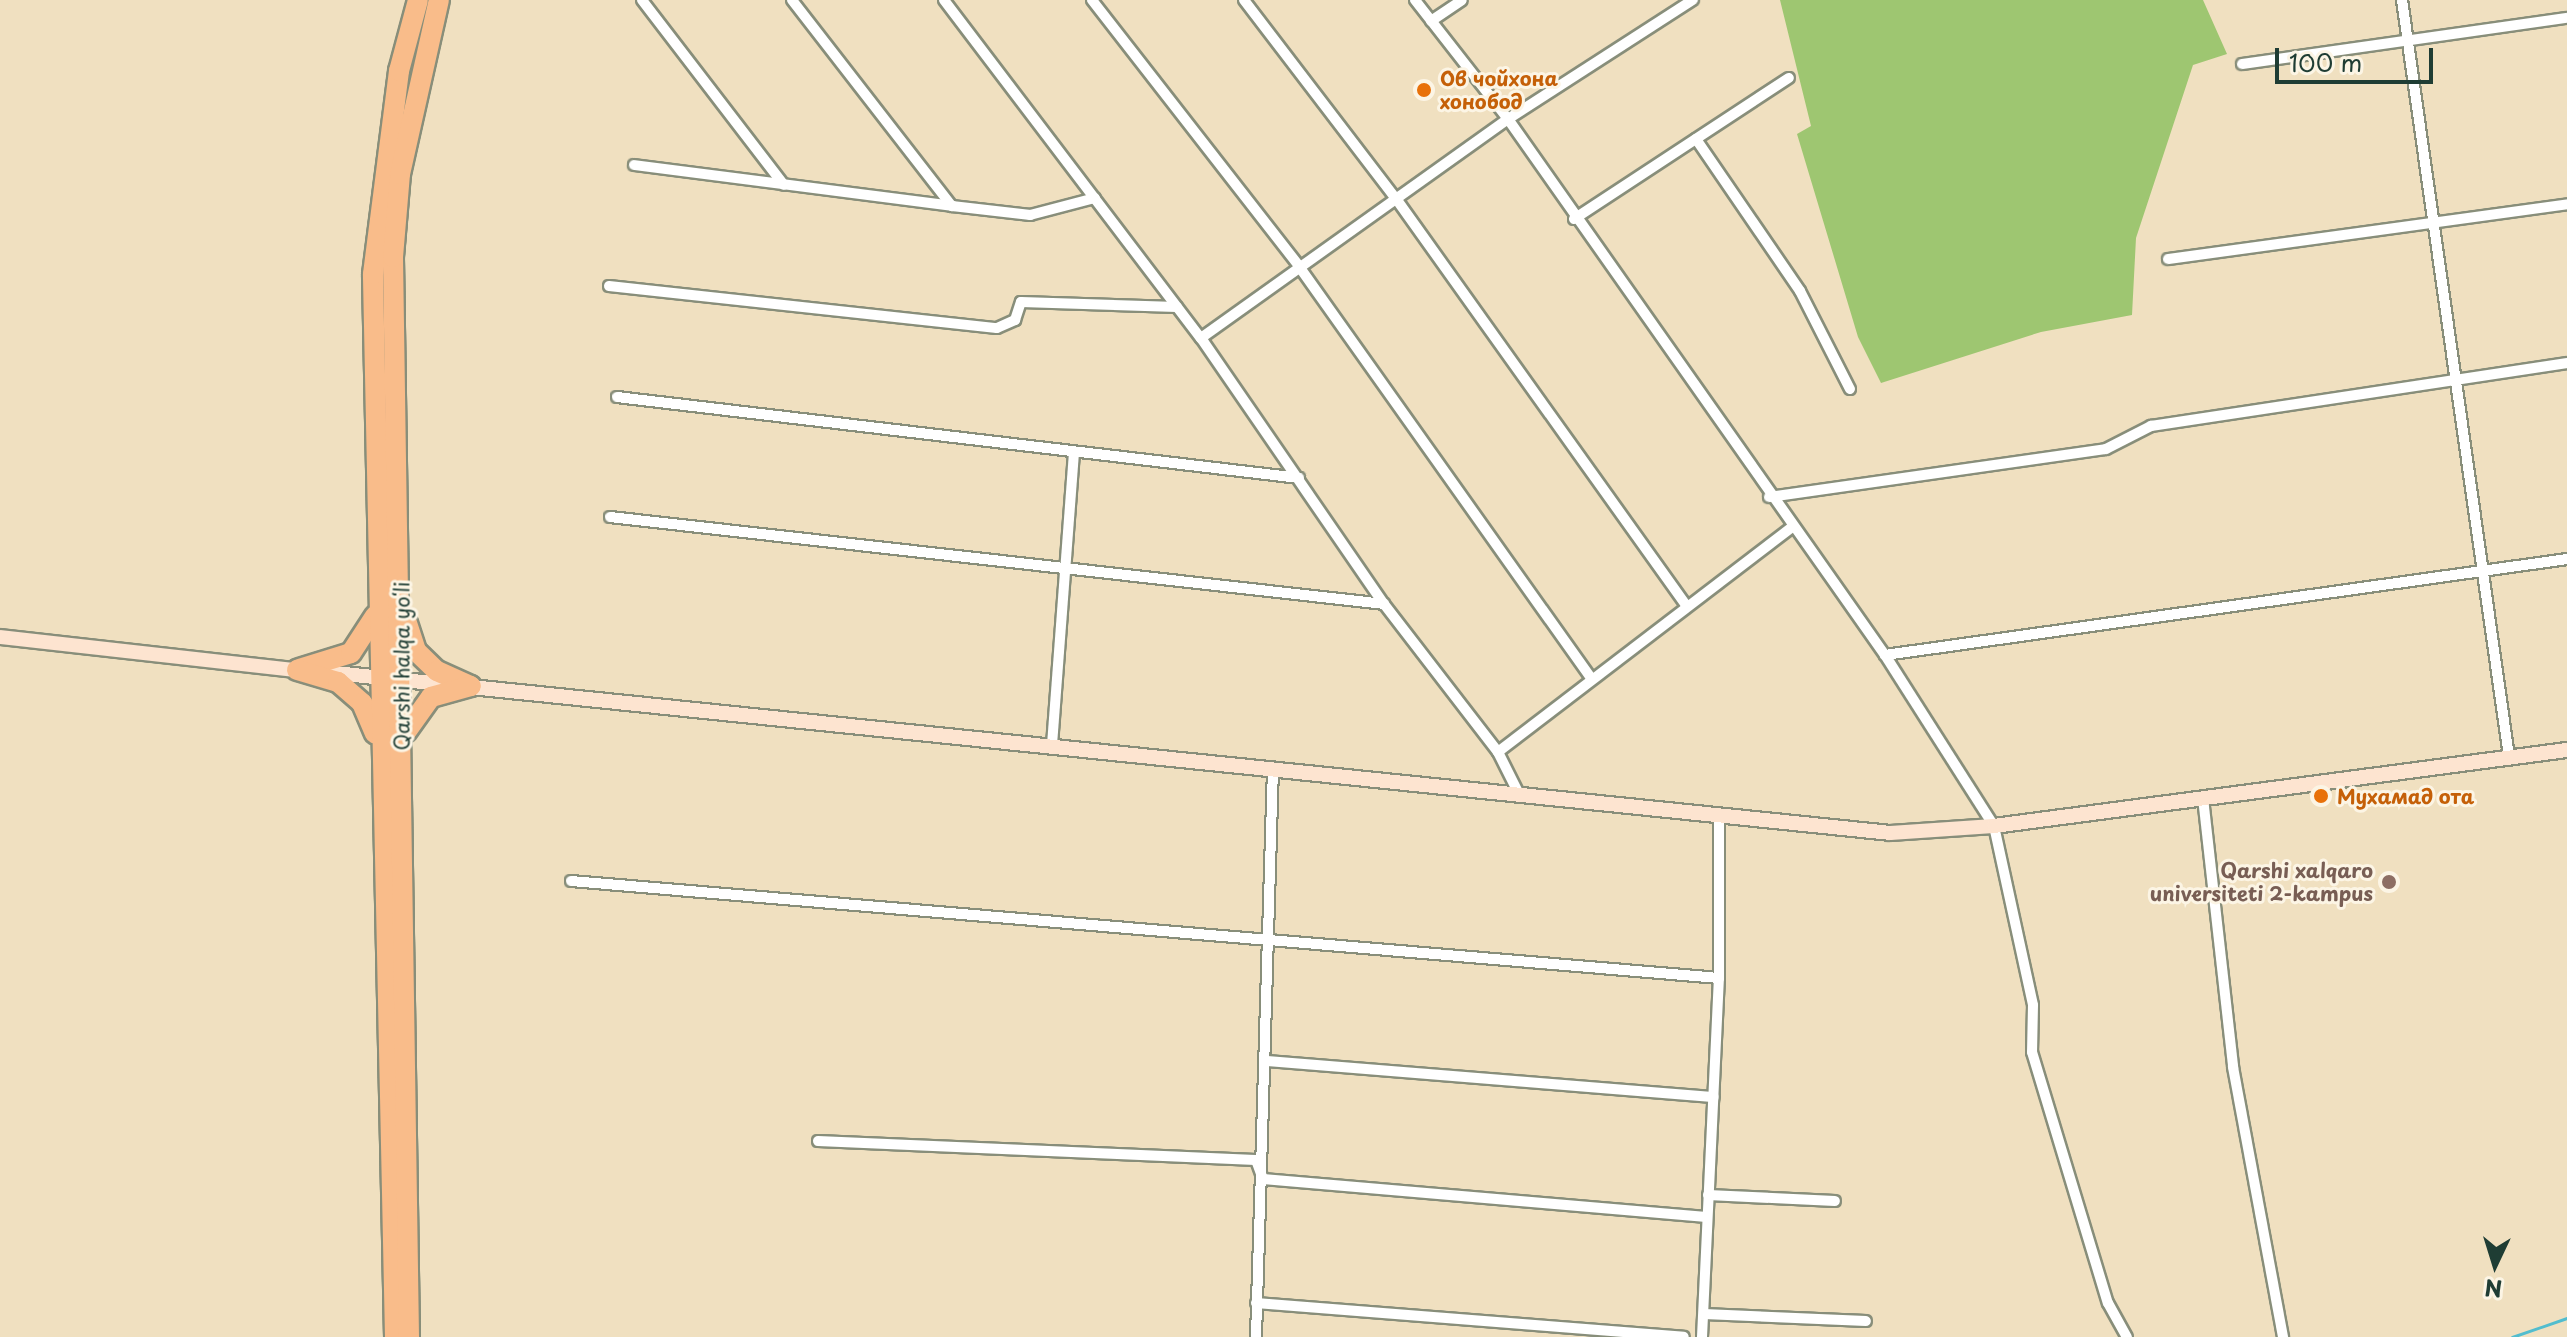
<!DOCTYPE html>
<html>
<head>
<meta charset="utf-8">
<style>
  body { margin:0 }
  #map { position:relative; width:2567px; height:1337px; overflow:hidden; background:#f0e0c0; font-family:"Playpen Sans",sans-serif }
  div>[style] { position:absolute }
  .green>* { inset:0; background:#9ec671 }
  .stream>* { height:3px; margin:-1.5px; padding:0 1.5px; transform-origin:1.5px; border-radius:1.5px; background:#52bdce }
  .roads { filter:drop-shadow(2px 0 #888e7a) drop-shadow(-2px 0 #888e7a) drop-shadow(0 2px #888e7a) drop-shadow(0 -2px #888e7a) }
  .street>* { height:10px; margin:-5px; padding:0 5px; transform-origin:5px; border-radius:5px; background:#fff }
  .secondary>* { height:14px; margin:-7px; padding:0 7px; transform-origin:7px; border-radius:7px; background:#fde4d0 }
  .highway>* { height:20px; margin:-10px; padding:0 10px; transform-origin:10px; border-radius:10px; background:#f9bc8a }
  .dots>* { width:22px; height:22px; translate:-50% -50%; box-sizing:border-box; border:4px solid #fcf5e5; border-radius:50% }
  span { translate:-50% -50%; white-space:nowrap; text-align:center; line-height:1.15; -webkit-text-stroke:6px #fcf5e5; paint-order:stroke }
  .food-label { font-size:20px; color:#c56008; font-weight:700 }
  .left { translate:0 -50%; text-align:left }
  .street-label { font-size:20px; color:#1f3d34 }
  .education-label { font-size:20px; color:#785e54; font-weight:700 }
  .right { translate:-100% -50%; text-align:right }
  .north { position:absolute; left:2455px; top:1225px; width:80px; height:80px; -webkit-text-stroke:6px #fcf5e5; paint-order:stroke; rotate:184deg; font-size:22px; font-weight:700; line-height:32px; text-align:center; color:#1f3d34 }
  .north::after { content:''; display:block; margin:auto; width:28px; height:36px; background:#1f3d34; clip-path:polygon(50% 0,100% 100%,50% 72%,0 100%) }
  .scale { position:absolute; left:2275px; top:48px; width:158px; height:36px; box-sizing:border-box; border:4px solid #1f3d34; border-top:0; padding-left:10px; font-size:24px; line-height:28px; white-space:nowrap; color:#1f3d34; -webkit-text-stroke:6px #fcf5e5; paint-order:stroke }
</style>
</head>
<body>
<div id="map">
  <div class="green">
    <div style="clip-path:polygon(1780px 0,2203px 0,2227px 54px,2193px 65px,2136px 238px,2132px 315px,2041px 332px,1881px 383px,1858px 337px,1797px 134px,1811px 126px)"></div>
  </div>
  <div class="stream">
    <div style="left:2512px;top:1337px;width:58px;rotate:-19.1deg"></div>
  </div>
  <div class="roads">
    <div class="street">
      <div style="left:642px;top:0;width:233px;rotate:52.5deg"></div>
      <div style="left:792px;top:0;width:261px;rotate:52.2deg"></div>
      <div style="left:952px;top:206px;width:79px;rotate:6.6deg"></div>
      <div style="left:1030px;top:215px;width:67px;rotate:-14.7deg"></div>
      <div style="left:944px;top:0;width:425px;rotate:52.8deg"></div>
      <div style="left:1201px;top:338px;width:323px;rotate:55.5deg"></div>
      <div style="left:1384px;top:604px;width:187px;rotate:52.4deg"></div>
      <div style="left:1092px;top:0;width:336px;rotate:52.1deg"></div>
      <div style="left:1298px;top:265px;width:506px;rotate:54.65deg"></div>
      <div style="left:1244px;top:0;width:252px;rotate:52.6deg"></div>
      <div style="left:1397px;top:200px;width:498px;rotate:54.5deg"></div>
      <div style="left:1415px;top:0;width:151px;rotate:52deg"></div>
      <div style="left:1508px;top:119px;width:655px;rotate:54.88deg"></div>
      <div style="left:1885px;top:655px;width:203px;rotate:57.5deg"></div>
      <div style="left:1994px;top:826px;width:183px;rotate:77.7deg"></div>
      <div style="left:2033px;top:1005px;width:47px;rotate:91.2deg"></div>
      <div style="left:2032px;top:1052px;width:262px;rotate:73.2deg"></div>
      <div style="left:2108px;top:1303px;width:39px;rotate:61deg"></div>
      <div style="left:2402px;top:0;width:765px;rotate:81.95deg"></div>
      <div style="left:1431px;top:21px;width:37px;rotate:-34deg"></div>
      <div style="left:2242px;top:64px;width:328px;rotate:-8.1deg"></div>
      <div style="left:1696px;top:139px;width:184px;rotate:55.6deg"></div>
      <div style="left:1800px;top:291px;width:110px;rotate:63deg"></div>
      <div style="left:634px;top:165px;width:321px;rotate:7.3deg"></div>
      <div style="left:1574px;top:219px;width:257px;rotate:-33.3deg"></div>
      <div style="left:2168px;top:259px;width:403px;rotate:-7.8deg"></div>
      <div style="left:609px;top:286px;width:390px;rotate:6.2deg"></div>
      <div style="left:997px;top:328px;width:20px;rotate:-24deg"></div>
      <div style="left:1015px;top:320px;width:19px;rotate:-72deg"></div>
      <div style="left:1021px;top:302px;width:156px;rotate:1.8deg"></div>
      <div style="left:1201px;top:338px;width:377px;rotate:-35.5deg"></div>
      <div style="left:1508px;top:119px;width:220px;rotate:-32.8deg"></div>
      <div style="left:617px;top:397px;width:687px;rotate:6.77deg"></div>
      <div style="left:1769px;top:497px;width:340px;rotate:-8.1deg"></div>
      <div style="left:2106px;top:449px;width:51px;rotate:-27.1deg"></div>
      <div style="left:2151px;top:426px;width:421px;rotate:-8.6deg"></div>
      <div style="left:610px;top:517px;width:779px;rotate:6.41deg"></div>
      <div style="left:1885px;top:655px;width:689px;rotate:-8.01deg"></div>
      <div style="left:1052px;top:745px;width:294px;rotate:-85.7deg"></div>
      <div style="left:1520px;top:796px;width:49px;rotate:-116.6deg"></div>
      <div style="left:1498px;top:752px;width:369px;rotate:-37.4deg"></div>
      <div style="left:2203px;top:798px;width:271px;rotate:83.6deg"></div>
      <div style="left:2233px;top:1067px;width:275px;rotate:79.5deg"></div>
      <div style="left:571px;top:881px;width:1152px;rotate:4.83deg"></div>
      <div style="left:1266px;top:1061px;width:449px;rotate:4.6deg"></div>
      <div style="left:818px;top:1141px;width:438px;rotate:2.5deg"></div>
      <div style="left:1256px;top:1160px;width:20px;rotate:70deg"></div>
      <div style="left:1263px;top:1179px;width:445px;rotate:4.9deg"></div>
      <div style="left:1708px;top:1195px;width:127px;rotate:2.7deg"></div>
      <div style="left:1256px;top:1303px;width:429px;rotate:4.5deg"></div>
      <div style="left:1704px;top:1314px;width:162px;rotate:2.5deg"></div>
      <div style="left:1256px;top:1337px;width:568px;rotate:-88.29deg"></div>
      <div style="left:1702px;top:1337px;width:359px;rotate:-87.3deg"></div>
      <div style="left:1719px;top:978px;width:158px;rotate:-90deg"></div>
    </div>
    <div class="secondary">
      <div style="left:0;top:637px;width:306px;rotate:6.4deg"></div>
      <div style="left:325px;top:672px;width:1573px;rotate:5.87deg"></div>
      <div style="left:1890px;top:833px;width:104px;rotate:-3.9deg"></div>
      <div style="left:1994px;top:826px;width:578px;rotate:-7.56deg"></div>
    </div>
    <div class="highway">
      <div style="left:407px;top:623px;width:29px;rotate:72deg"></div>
      <div style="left:416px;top:651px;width:29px;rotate:44deg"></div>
      <div style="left:437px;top:671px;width:37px;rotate:24deg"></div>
      <div style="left:299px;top:669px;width:54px;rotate:-17.1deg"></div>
      <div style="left:351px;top:653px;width:44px;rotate:-57deg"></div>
      <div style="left:297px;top:670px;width:43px;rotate:16.3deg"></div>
      <div style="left:338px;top:682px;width:32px;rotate:41deg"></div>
      <div style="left:362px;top:703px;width:33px;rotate:67deg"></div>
      <div style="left:406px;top:732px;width:43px;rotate:-54.5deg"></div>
      <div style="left:431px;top:697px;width:41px;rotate:-15.4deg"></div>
      <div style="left:395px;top:1337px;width:1063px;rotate:-91.19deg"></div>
      <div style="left:373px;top:274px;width:205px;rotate:-82.7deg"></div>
      <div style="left:399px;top:71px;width:73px;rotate:-75deg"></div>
      <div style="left:409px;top:1337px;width:1080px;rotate:-90.85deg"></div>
      <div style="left:393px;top:257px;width:83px;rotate:-85.2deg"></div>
      <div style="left:400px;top:174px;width:178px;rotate:-77.4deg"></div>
    </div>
  </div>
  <div class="dots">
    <div style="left:1424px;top:90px;background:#e8710a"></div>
    <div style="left:2321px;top:796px;background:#e8710a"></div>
    <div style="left:2389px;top:882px;background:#8d6e63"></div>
  </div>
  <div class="food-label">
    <span class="left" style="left:1440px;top:90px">Ов чойхона<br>хонобод</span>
    <span class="left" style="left:2337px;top:796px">Мухамад ота</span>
  </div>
  <div class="street-label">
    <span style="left:402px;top:666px;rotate:-90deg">Qarshi halqa yoʻli</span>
  </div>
  <div class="education-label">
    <span class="right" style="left:2373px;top:882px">Qarshi xalqaro<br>universiteti 2-kampus</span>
  </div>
  <div class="north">N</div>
  <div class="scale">100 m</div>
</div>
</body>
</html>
